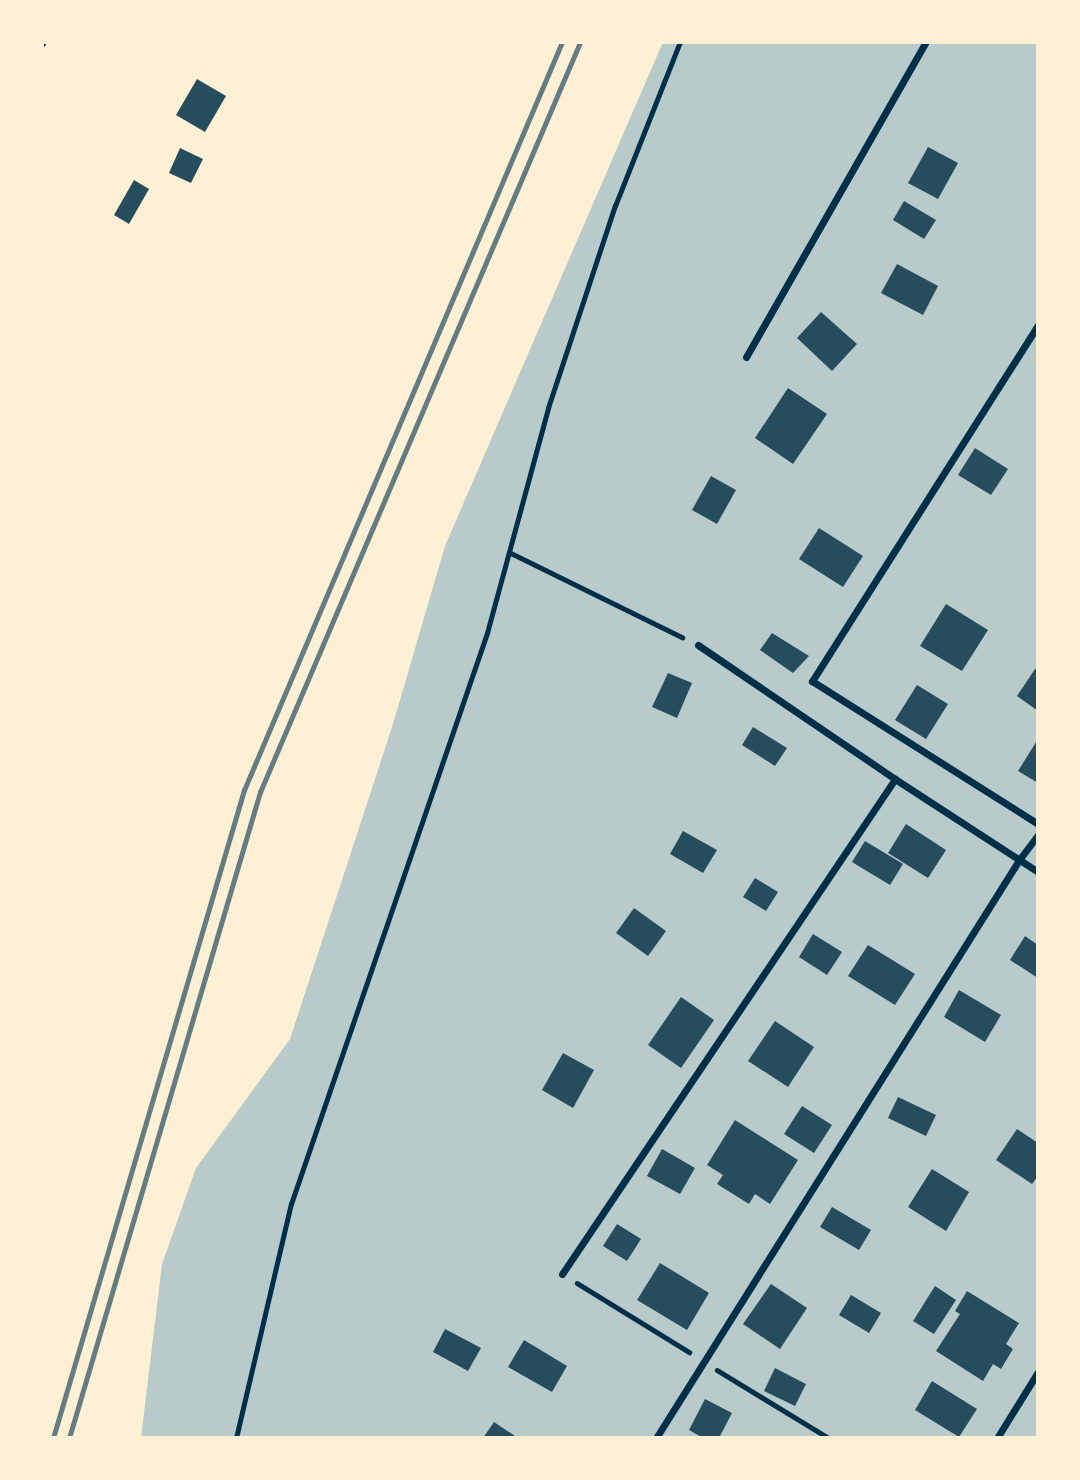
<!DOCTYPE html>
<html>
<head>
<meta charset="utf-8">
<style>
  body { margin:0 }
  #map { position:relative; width:1080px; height:1480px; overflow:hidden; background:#fdf0d5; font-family:Mulish,sans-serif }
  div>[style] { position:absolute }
  .green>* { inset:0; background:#b9caca }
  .building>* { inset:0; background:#264d5e }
  .path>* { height:4.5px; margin:-2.25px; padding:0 2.25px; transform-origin:2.25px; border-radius:2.25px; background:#003049 }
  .minor>* { height:7px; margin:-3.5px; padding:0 3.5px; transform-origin:3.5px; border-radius:3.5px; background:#003049 }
  .rail>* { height:5px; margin:-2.5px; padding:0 2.5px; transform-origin:2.5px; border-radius:2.5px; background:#657d81 }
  span { translate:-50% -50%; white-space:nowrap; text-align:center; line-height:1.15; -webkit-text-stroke:7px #fdf0d5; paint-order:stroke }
  .frame { position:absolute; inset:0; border:44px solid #fdf0d5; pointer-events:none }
</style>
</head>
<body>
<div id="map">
  <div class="green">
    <div style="clip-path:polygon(663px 42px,1038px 42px,1038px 1438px,141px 1438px,162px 1264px,196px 1168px,290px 1039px,393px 724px,445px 546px)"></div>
  </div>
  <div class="building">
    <div style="clip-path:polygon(197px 79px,226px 96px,205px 132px,176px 115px)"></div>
    <div style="clip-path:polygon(928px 147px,958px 163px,938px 199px,908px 183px)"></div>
    <div style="clip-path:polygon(180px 148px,203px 159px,191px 183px,169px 173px)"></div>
    <div style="clip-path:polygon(134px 180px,149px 189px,129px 224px,114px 215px)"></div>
    <div style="clip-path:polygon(904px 201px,936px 220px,924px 239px,893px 220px)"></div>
    <div style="clip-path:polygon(897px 264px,938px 286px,923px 315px,881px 293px)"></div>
    <div style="clip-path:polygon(821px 312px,857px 344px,832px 371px,797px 338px)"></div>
    <div style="clip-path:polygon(788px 388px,827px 414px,793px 464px,755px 438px)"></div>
    <div style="clip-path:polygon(975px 448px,1008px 469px,991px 495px,958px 475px)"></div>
    <div style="clip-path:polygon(711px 476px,736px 490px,717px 524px,692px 510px)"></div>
    <div style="clip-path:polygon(819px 528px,863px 556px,843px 587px,799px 559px)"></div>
    <div style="clip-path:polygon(946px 604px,988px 630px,962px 671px,920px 646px)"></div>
    <div style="clip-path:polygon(772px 633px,809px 656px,793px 673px,760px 650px)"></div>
    <div style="clip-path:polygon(1035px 669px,1038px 670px,1038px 711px,1017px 696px)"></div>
    <div style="clip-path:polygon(668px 673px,692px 683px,677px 718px,652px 707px)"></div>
    <div style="clip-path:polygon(917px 685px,948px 704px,926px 739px,895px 720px)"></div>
    <div style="clip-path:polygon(753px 727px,787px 748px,775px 766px,742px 745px)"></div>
    <div style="clip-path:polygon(1038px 739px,1038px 783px,1018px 771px)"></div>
    <div style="clip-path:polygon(906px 824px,946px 850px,928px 878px,888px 853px)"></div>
    <div style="clip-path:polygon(683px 831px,717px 850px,703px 873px,670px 854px)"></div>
    <div style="clip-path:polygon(865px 841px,903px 864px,890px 885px,852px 862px)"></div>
    <div style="clip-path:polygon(755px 878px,778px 892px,766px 911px,743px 897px)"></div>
    <div style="clip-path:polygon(634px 908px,666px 931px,648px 956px,616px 933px)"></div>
    <div style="clip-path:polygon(813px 934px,842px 952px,827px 975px,799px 957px)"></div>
    <div style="clip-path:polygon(1025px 936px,1038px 945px,1038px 978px,1010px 960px)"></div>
    <div style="clip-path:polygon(868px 945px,915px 974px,895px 1005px,848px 976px)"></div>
    <div style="clip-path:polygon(959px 990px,1001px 1015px,985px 1042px,944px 1017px)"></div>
    <div style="clip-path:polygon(681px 997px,714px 1020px,681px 1068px,648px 1045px)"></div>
    <div style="clip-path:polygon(775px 1021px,814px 1047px,788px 1087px,748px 1061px)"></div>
    <div style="clip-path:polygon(563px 1053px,594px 1070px,573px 1108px,542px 1090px)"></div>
    <div style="clip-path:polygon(898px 1097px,936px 1115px,926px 1136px,888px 1118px)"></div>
    <div style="clip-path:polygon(802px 1106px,832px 1125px,814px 1153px,784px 1134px)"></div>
    <div style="clip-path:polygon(735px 1120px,798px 1160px,770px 1204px,755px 1194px,749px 1204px,717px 1184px,723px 1175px,707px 1165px)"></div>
    <div style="clip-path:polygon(1017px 1129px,1038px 1143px,1038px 1176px,1032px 1184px,996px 1160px)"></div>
    <div style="clip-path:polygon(662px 1149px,695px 1168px,680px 1194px,647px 1176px)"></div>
    <div style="clip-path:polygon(932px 1169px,969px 1192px,946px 1231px,908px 1207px)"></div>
    <div style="clip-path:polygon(832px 1207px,871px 1230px,859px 1250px,820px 1227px)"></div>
    <div style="clip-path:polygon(617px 1224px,641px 1239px,627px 1261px,603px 1246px)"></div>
    <div style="clip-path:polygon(660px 1263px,709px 1293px,687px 1330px,637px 1300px)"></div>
    <div style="clip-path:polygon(771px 1284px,807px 1308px,780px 1349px,743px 1324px)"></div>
    <div style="clip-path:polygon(935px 1286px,956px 1300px,934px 1334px,913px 1321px)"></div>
    <div style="clip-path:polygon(967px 1291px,1019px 1323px,1006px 1344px,1013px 1349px,1001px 1369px,993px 1364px,983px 1381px,936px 1351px,960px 1314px,955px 1311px)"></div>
    <div style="clip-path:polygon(851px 1295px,881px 1313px,869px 1333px,839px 1315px)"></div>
    <div style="clip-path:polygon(445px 1329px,481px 1348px,468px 1371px,433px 1352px)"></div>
    <div style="clip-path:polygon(524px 1340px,567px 1366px,552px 1392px,508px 1367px)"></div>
    <div style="clip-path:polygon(775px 1368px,806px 1384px,795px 1406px,764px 1391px)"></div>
    <div style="clip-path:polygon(932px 1381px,977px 1409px,959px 1437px,915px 1410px)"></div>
    <div style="clip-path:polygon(705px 1399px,732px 1413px,719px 1438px,703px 1438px,689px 1430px)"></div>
    <div style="clip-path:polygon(494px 1422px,518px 1438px,483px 1438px)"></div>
  </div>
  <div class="path">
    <div style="left:511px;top:553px;width:191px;rotate:26.2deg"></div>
    <div style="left:577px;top:1283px;width:132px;rotate:31.6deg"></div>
    <div style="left:717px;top:1370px;width:131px;rotate:31.3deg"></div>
    <div style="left:236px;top:1438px;width:240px;rotate:-76.8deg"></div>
    <div style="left:291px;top:1204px;width:604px;rotate:-71.05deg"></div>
    <div style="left:487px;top:633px;width:233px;rotate:-74.8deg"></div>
    <div style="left:548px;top:408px;width:213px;rotate:-71.7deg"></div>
    <div style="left:615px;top:206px;width:176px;rotate:-68.4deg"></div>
  </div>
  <div class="minor">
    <div style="left:42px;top:43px;width:1px;rotate:-90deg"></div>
    <div style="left:1038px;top:325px;width:422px;rotate:122.4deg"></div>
    <div style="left:812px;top:681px;width:267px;rotate:32.3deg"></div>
    <div style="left:746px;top:357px;width:363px;rotate:-60.3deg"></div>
    <div style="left:698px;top:645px;width:238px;rotate:34.2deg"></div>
    <div style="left:562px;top:1274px;width:597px;rotate:-56.07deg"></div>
    <div style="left:895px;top:779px;width:171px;rotate:33deg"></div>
    <div style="left:656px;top:1438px;width:683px;rotate:-57.87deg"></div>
    <div style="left:1019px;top:860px;width:31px;rotate:-53deg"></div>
    <div style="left:997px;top:1438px;width:78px;rotate:-58.2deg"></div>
  </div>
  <div class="rail">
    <div style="left:53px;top:1438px;width:676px;rotate:-73.58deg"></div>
    <div style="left:244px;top:790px;width:813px;rotate:-66.97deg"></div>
    <div style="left:69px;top:1438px;width:674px;rotate:-73.53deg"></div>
    <div style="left:260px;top:792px;width:815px;rotate:-66.89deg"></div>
  </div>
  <div class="frame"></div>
</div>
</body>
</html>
